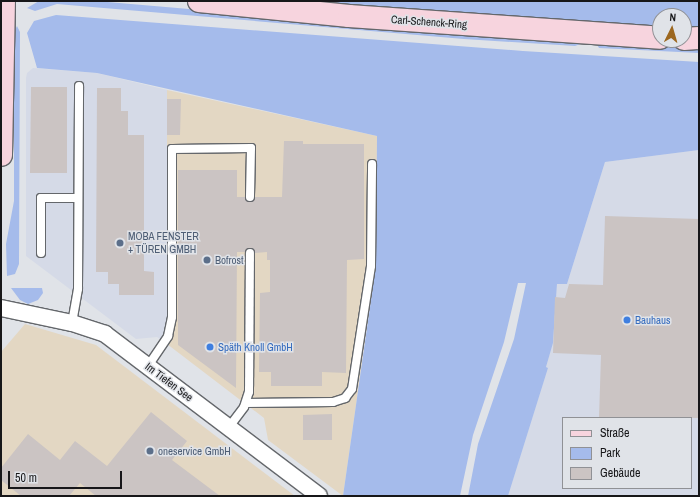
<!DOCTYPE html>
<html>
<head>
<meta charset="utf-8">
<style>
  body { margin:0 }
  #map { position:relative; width:700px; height:497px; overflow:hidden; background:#e0e3e8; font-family:"Archivo Narrow",sans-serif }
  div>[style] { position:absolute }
  .built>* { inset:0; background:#d5dae7 }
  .industrial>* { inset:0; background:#e3d7c3 }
  .green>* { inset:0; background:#a5bbeb }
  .building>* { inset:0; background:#cbc4c3 }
  .roads { filter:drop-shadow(1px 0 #64676b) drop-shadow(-1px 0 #64676b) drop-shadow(0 1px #64676b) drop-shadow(0 -1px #64676b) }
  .lane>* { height:8px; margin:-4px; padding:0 4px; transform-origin:4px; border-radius:4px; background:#fff }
  .street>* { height:16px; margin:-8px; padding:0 8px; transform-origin:8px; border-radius:8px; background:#fff }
  .secondary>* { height:22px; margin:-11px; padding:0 11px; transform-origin:11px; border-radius:11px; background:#f7d4de }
  .dots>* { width:11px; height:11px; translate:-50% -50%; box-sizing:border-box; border:2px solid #e0e3e8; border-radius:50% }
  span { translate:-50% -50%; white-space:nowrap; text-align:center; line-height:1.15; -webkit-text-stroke:3px #e0e3e8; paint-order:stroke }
  .street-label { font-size:11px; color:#171719 }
  .service-label { font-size:11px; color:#4e5e75 }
  .left { translate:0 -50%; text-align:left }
  .shop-label { font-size:11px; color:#366cbe }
  .frame { position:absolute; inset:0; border:2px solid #171719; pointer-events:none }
  .legend { position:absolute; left:562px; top:417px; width:130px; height:72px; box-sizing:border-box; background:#e0e3e8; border:1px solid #909195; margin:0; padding:5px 7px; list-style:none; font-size:12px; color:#171719 }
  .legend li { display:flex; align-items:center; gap:8px; height:20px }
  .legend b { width:20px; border:1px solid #909195 }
  .north { position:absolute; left:652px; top:8px; width:40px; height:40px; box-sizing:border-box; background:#e0e3e8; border:1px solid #909195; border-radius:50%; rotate:5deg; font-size:11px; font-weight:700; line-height:16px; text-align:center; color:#171719 }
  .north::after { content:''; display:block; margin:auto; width:14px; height:18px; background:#9c671f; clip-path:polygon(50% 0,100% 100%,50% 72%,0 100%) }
  .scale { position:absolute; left:8px; top:471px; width:114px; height:18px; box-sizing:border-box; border:2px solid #171719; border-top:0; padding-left:5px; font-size:12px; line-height:14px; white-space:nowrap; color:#171719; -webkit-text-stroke:3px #e0e3e8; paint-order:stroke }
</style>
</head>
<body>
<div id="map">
  <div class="built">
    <div style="clip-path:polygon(33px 68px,97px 73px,167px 90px,167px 344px,157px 337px,136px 339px,26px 256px,26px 78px,27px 73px)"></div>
    <div style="clip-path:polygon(evenodd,699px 150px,699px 496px,508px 496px,548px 368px,546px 367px,553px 342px,557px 284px,567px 284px,605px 162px,699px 150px,563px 418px,691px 418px,691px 488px,563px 488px,563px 418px)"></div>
  </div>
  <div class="industrial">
    <div style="clip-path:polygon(167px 90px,377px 136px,376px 265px,343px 496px,268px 440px,264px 418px,167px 344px)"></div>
    <div style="clip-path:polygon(25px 324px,96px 345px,295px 496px,1px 496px,1px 352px)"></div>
  </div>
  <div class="green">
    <div style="clip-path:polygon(39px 1px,96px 1px,583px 43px,575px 46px,464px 39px,57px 4px,35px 11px,27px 8px)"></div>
    <div style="clip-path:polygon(287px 1px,699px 1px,699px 29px,684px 29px,684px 16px,660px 16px,660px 29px)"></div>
    <div style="clip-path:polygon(56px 15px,523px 51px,699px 62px,699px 150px,605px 162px,567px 284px,557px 284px,553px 343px,546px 367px,548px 368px,508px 496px,468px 496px,478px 444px,514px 339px,526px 283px,518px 283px,504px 342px,473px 435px,460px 496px,343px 496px,376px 265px,377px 136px,97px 73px,37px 68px,27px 33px,34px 21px)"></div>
    <div style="clip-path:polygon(17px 26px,20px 32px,19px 264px,15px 274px,7px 276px,6px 244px,14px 201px,14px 32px)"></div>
    <div style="clip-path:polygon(595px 41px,699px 47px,699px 53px,599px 48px)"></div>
    <div style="clip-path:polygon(11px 288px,42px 288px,43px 293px,38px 300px,28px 304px,20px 300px)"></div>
  </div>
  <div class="building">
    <div style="clip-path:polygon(31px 87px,67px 87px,67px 173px,30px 173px)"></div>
    <div style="clip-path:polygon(97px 88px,121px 88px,121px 111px,128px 111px,128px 135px,144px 135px,144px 271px,154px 272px,154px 295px,119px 295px,119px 284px,108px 284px,108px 272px,96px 272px)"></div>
    <div style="clip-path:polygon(167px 99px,181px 99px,180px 135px,167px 135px)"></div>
    <div style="clip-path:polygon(284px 141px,303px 141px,303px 144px,364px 144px,364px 259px,347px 260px,346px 373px,322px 372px,322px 386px,271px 386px,271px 372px,259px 372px,260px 293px,270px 292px,270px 260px,267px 260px,267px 252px,255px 253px,250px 248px,245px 252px,237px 252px,236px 388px,178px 345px,178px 170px,237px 170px,237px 197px,245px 197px,250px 202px,255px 197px,282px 197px)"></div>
    <div style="clip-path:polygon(605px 216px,699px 219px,699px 418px,599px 418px,601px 355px,553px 353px,555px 297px,565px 298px,569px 284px,603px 285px)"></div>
    <div style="clip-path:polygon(151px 412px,187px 441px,172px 460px,220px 496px,96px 496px,80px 483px,69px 496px,21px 496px,1px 480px,1px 468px,28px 434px,60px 460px,75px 441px,107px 466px)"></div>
    <div style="clip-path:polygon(332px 414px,332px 440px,303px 440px,303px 415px)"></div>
  </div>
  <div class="roads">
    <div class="lane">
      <div style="left:41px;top:253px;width:55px;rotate:-90deg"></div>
      <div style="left:41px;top:198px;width:37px"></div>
      <div style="left:72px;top:323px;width:35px;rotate:-80deg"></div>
      <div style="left:78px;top:289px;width:203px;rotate:-89.7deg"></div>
      <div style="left:148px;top:366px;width:36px;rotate:-56deg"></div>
      <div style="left:168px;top:336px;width:19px;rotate:-78deg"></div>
      <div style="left:172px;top:317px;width:168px;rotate:-90deg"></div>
      <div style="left:172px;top:149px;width:79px;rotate:-0.7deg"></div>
      <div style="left:251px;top:148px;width:49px;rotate:91.2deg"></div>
      <div style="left:246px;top:403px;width:87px;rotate:-0.7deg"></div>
      <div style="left:333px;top:402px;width:13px;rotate:-18deg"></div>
      <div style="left:345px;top:398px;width:11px;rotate:-52deg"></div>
      <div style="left:352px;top:389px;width:124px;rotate:-81.2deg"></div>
      <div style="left:371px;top:266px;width:102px;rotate:-89.4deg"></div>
      <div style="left:229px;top:427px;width:25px;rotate:-53deg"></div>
      <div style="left:244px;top:407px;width:16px;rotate:-72deg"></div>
      <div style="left:249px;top:392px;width:139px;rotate:-89.6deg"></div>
    </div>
    <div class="street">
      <div style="left:1px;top:308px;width:73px;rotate:11.9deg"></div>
      <div style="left:72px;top:323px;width:35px;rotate:18deg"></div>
      <div style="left:105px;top:334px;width:268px;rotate:37.1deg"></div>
    </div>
    <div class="secondary">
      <div style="left:199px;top:1px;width:151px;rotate:5.7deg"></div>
      <div style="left:349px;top:16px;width:312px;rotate:4deg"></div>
      <div style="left:684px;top:39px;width:15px;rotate:-4deg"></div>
      <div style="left:1px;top:155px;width:154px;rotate:-88.9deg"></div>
    </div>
  </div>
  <div class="dots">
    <div style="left:120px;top:243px;background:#5c6f8a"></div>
    <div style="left:207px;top:260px;background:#5c6f8a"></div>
    <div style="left:627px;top:320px;background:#3f7fe0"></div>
    <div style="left:210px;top:347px;background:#3f7fe0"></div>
    <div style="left:150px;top:451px;background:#5c6f8a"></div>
  </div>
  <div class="street-label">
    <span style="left:429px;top:22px;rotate:4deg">Carl-Schenck-Ring</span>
    <span style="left:169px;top:382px;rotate:37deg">Im Tiefen See</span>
  </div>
  <div class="service-label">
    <span class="left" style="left:128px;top:243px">MOBA FENSTER<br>+ TÜREN GMBH</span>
    <span class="left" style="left:215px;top:260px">Bofrost</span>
    <span class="left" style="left:158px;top:451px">oneservice GmbH</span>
  </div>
  <div class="shop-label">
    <span class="left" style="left:635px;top:320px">Bauhaus</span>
    <span class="left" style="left:218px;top:347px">Späth Knoll GmbH</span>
  </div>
  <div class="frame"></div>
  <ul class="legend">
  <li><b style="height:5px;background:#f7d4de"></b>Straße</li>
  <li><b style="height:11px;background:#a5bbeb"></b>Park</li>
  <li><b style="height:11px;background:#cbc4c3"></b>Gebäude</li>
  </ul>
  <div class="north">N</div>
  <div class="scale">50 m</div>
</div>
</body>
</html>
